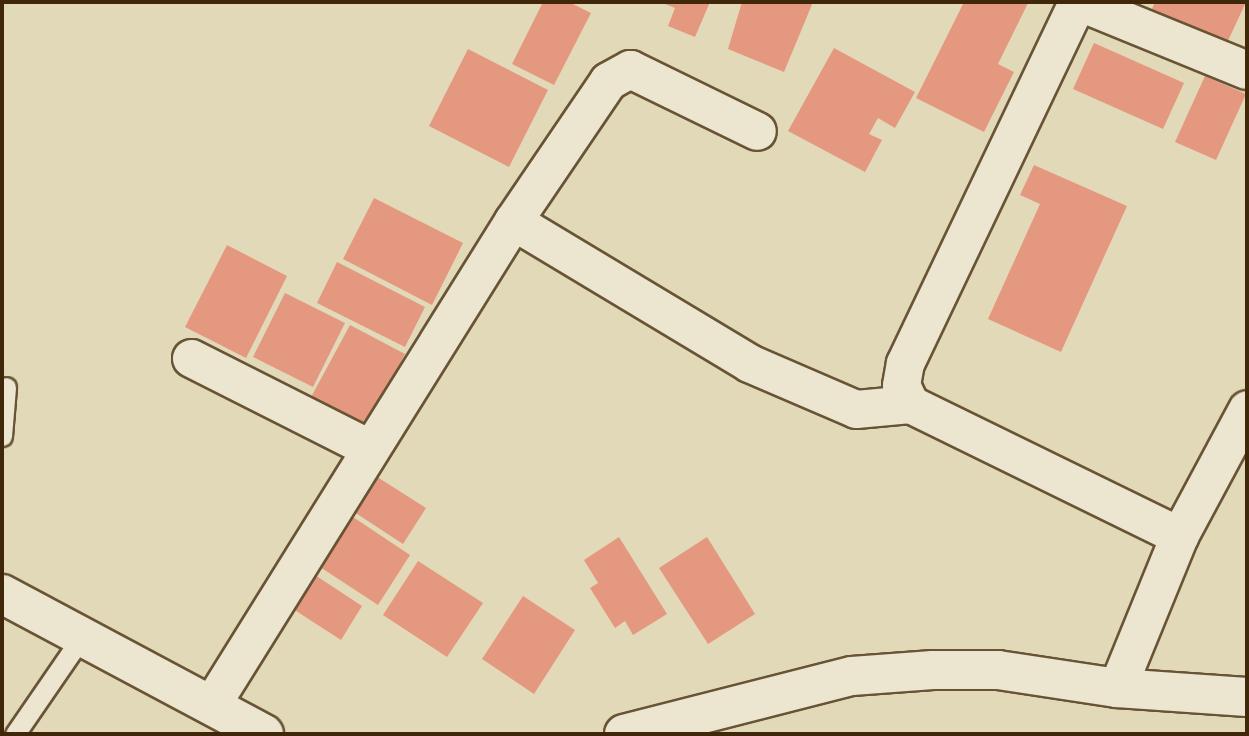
<!DOCTYPE html>
<html>
<head>
<meta charset="utf-8">
<style>
  body { margin:0 }
  #map { position:relative; width:1249px; height:736px; overflow:hidden; background:#e2d9b8; font-family:"Gentium Book Plus",serif }
  div>[style] { position:absolute }
  .building>* { inset:0; background:#e49880 }
  .roads { filter:drop-shadow(2px 0 #685435) drop-shadow(-2px 0 #685435) drop-shadow(0 2px #685435) drop-shadow(0 -2px #685435) }
  .service>* { height:19px; margin:-9.5px; padding:0 9.5px; transform-origin:9.5px; border-radius:9.5px; background:#ece6d1 }
  .minor>* { height:37px; margin:-18.5px; padding:0 18.5px; transform-origin:18.5px; border-radius:18.5px; background:#ece6d1 }
  .tertiary>* { height:38px; margin:-19px; padding:0 19px; transform-origin:19px; border-radius:19px; background:#ece6d1 }
  span { translate:-50% -50%; white-space:nowrap; text-align:center; line-height:1.15; -webkit-text-stroke:7px #ece6d1; paint-order:stroke }
  .frame { position:absolute; inset:0; border:4px solid #402709; pointer-events:none }
</style>
</head>
<body>
<div id="map">
  <div class="building">
    <div style="clip-path:polygon(543px 2px,569px 2px,591px 13px,554px 85px,512px 64px)"></div>
    <div style="clip-path:polygon(660px 2px,710px 2px,695px 37px,668px 26px,675px 8px)"></div>
    <div style="clip-path:polygon(742px 2px,813px 2px,784px 72px,728px 49px)"></div>
    <div style="clip-path:polygon(964px 2px,1028px 3px,998px 64px,1014px 72px,984px 132px,916px 98px)"></div>
    <div style="clip-path:polygon(1155px 2px,1246px 2px,1220px 58px,1145px 25px)"></div>
    <div style="clip-path:polygon(1094px 43px,1184px 83px,1163px 129px,1073px 89px)"></div>
    <div style="clip-path:polygon(834px 48px,915px 92px,895px 128px,878px 118px,869px 134px,882px 140px,865px 172px,788px 131px)"></div>
    <div style="clip-path:polygon(468px 49px,548px 90px,509px 167px,429px 126px)"></div>
    <div style="clip-path:polygon(1205px 76px,1246px 94px,1216px 160px,1175px 142px)"></div>
    <div style="clip-path:polygon(1034px 165px,1127px 206px,1061px 352px,988px 319px,1040px 204px,1020px 195px)"></div>
    <div style="clip-path:polygon(374px 198px,463px 243px,432px 305px,343px 259px)"></div>
    <div style="clip-path:polygon(227px 245px,287px 276px,246px 358px,185px 327px)"></div>
    <div style="clip-path:polygon(337px 262px,425px 307px,405px 347px,317px 303px)"></div>
    <div style="clip-path:polygon(285px 293px,345px 323px,313px 387px,253px 357px)"></div>
    <div style="clip-path:polygon(350px 325px,405px 354px,365px 429px,310px 399px)"></div>
    <div style="clip-path:polygon(371px 473px,426px 508px,403px 544px,348px 508px)"></div>
    <div style="clip-path:polygon(353px 517px,410px 555px,378px 605px,320px 567px)"></div>
    <div style="clip-path:polygon(619px 537px,667px 614px,633px 635px,625px 621px,615px 628px,590px 588px,598px 583px,584px 560px)"></div>
    <div style="clip-path:polygon(707px 537px,755px 614px,708px 644px,659px 568px)"></div>
    <div style="clip-path:polygon(418px 561px,483px 603px,447px 657px,383px 615px)"></div>
    <div style="clip-path:polygon(315px 575px,362px 606px,341px 640px,293px 609px)"></div>
    <div style="clip-path:polygon(523px 596px,575px 630px,534px 694px,482px 659px)"></div>
  </div>
  <div class="roads">
    <div class="service">
      <div style="left:2px;top:436px;width:49px;rotate:-85.3deg"></div>
      <div style="left:15px;top:734px;width:113px;rotate:-55.5deg"></div>
    </div>
    <div class="minor">
      <div style="left:1080px;top:2px;width:180px;rotate:22.2deg"></div>
      <div style="left:513px;top:221px;width:275px;rotate:31deg"></div>
      <div style="left:749px;top:363px;width:116px;rotate:23.3deg"></div>
      <div style="left:856px;top:409px;width:54px;rotate:-5.3deg"></div>
      <div style="left:910px;top:404px;width:300px;rotate:26.1deg"></div>
      <div style="left:191px;top:358px;width:199px;rotate:26.8deg"></div>
      <div style="left:910px;top:404px;width:21px;rotate:-115deg"></div>
      <div style="left:901px;top:385px;width:22px;rotate:-80deg"></div>
      <div style="left:905px;top:363px;width:400px;rotate:-64.5deg"></div>
      <div style="left:1117px;top:688px;width:164px;rotate:-67.8deg"></div>
      <div style="left:1179px;top:536px;width:144px;rotate:-61.8deg"></div>
      <div style="left:211px;top:705px;width:570px;rotate:-58.04deg"></div>
      <div style="left:513px;top:221px;width:169px;rotate:-55.8deg"></div>
      <div style="left:608px;top:81px;width:25px;rotate:-29deg"></div>
      <div style="left:630px;top:69px;width:141px;rotate:26deg"></div>
    </div>
    <div class="tertiary">
      <div style="left:2px;top:594px;width:297px;rotate:28.1deg"></div>
      <div style="left:624px;top:734px;width:235px;rotate:-14.3deg"></div>
      <div style="left:852px;top:676px;width:81px;rotate:-4.2deg"></div>
      <div style="left:933px;top:670px;width:65px"></div>
      <div style="left:998px;top:670px;width:120px;rotate:8.6deg"></div>
      <div style="left:1117px;top:688px;width:130px;rotate:4deg"></div>
    </div>
  </div>
  <div class="frame"></div>
</div>
</body>
</html>
